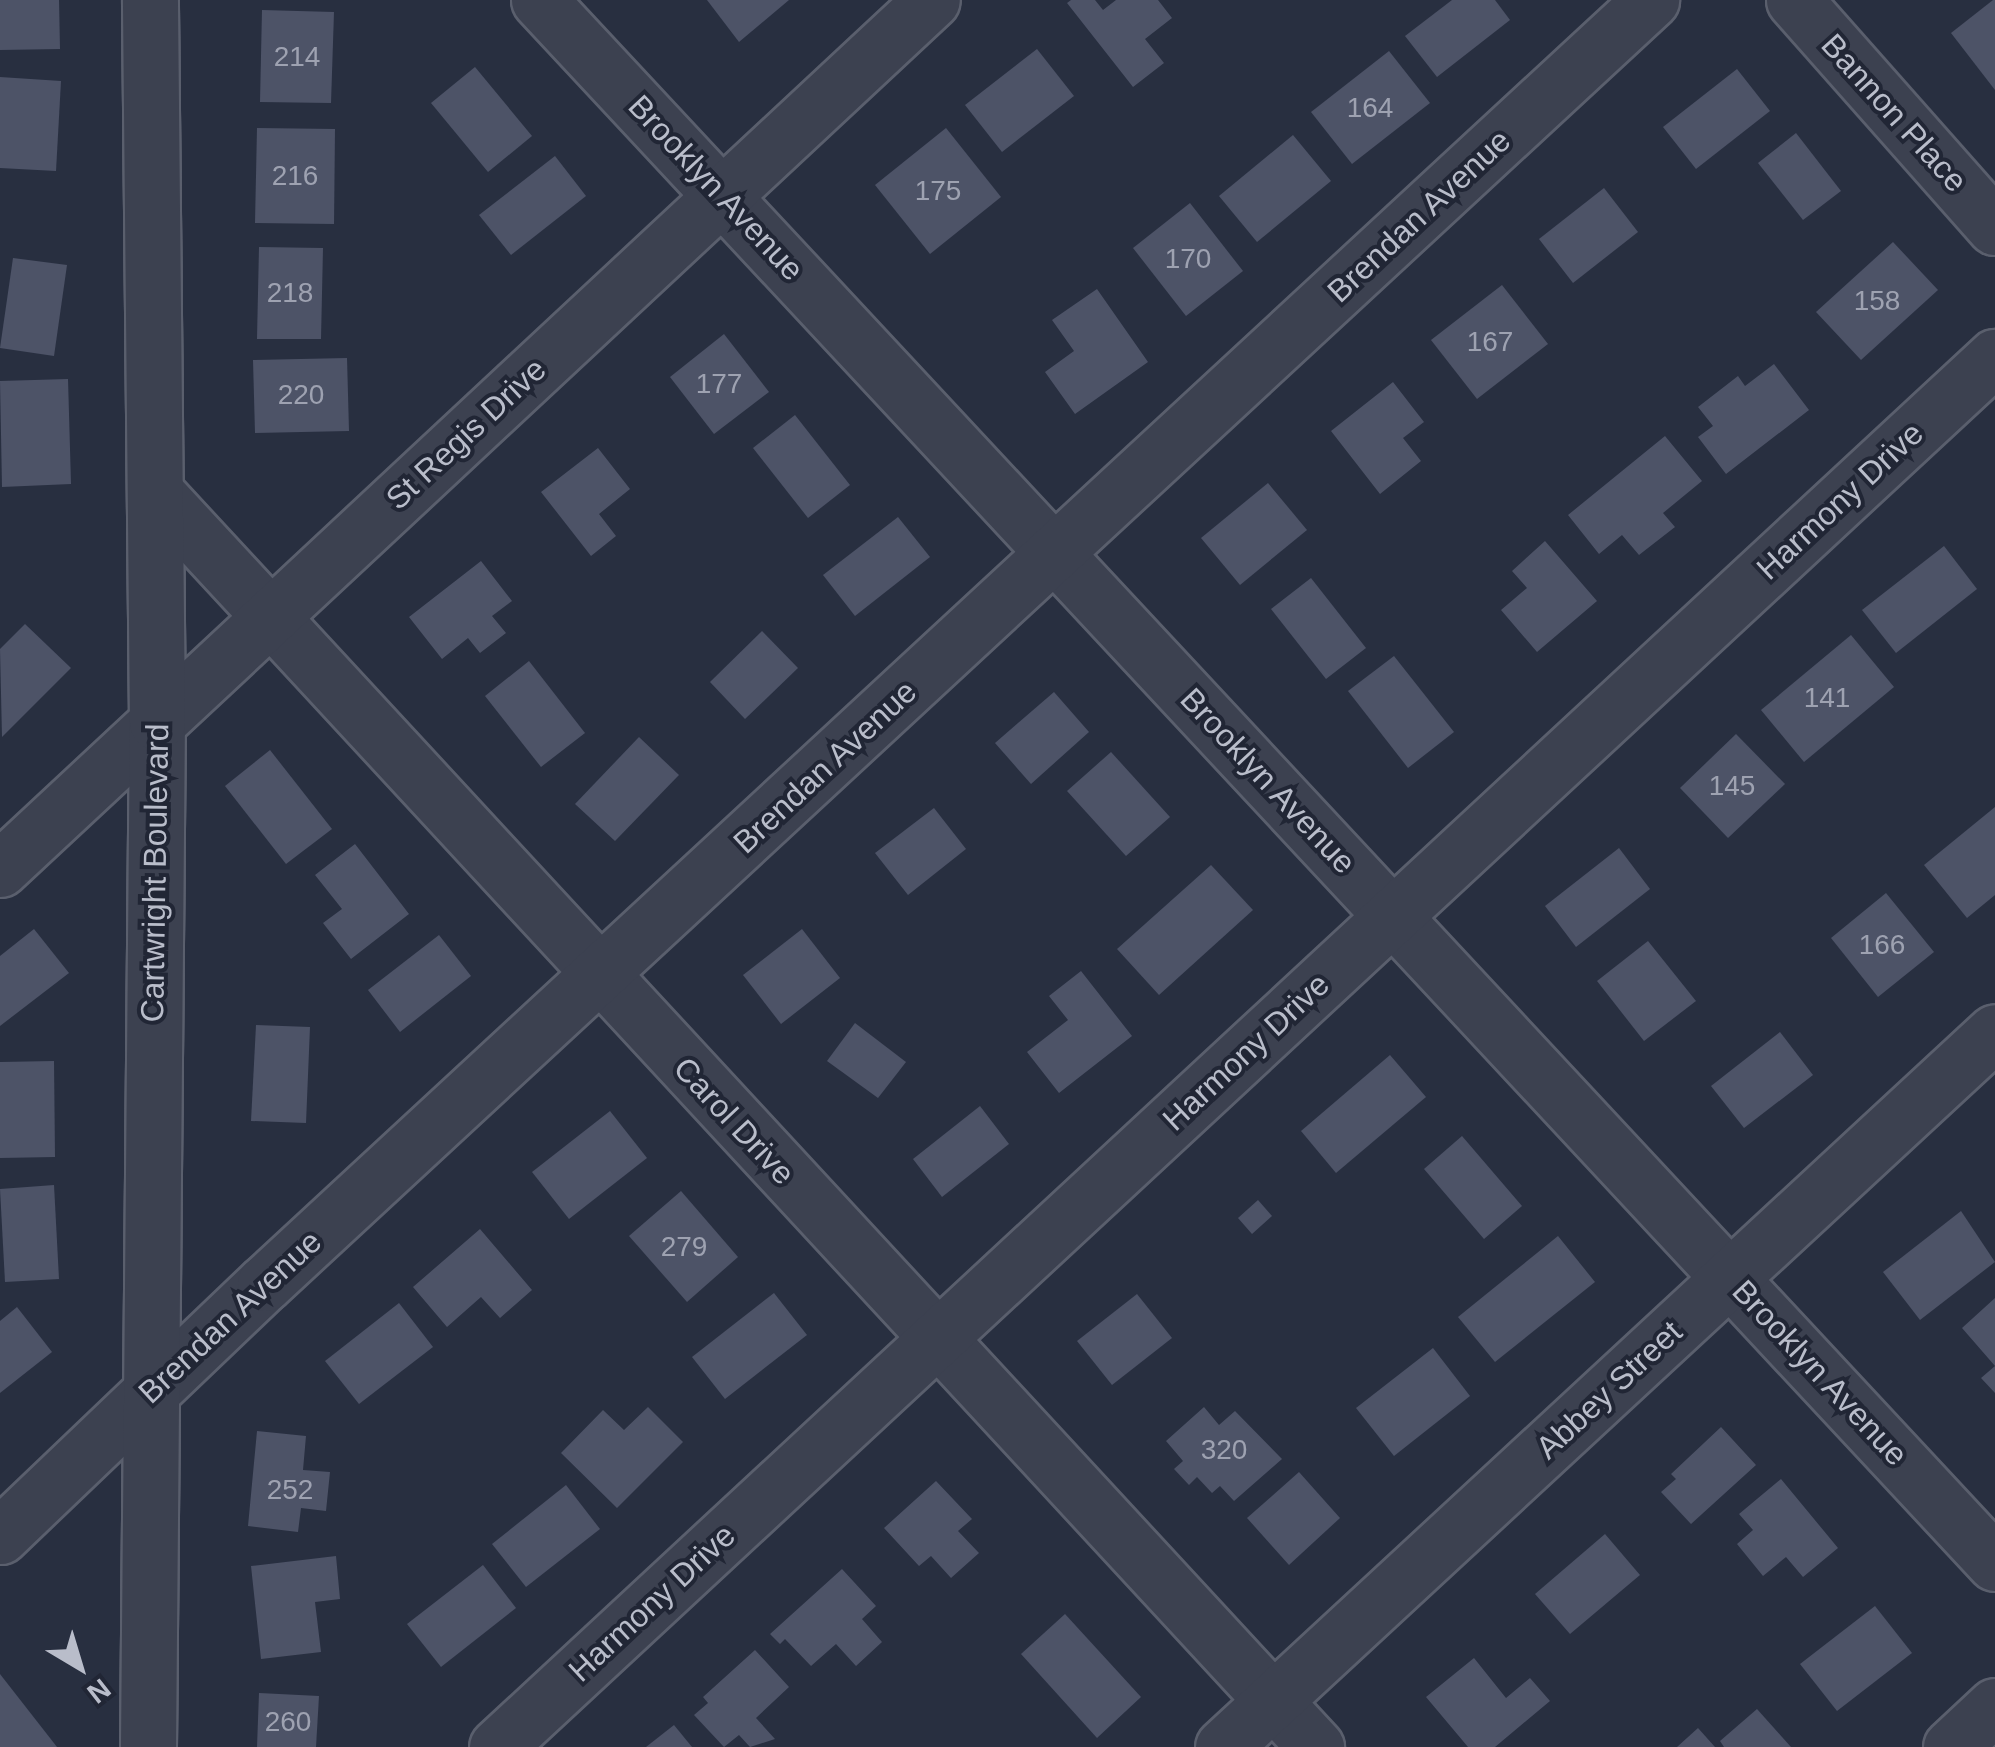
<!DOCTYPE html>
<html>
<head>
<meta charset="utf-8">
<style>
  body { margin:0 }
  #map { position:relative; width:1995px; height:1747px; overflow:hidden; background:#282f40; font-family:Arial,sans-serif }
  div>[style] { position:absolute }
  .building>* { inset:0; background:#4d5367 }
  .roads { filter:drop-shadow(2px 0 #5a5f6d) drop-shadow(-2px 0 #5a5f6d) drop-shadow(0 2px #5a5f6d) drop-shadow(0 -2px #5a5f6d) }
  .minor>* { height:55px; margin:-27.5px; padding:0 27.5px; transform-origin:27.5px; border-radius:27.5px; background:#3c4150 }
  span { translate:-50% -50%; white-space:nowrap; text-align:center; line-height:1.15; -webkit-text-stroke:8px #212635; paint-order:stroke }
  .number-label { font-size:28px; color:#9ea2b1 }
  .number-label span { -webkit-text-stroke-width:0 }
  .street-label { font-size:32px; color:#b9bdca }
  .north { position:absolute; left:30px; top:1617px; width:100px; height:100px; -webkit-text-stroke:8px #212635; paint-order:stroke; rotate:142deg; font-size:28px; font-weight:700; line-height:40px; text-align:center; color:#b9bdca }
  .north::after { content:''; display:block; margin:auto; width:35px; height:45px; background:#b9bdca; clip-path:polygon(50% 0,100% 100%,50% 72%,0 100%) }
</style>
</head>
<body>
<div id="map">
  <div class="building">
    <div style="clip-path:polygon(0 0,59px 0,60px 49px,0 50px)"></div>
    <div style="clip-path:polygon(707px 0,789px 0,739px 42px)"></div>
    <div style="clip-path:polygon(1071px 0,1095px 0,1103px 10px,1116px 0,1158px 0,1172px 18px,1145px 39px,1164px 63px,1133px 87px,1067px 3px)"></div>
    <div style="clip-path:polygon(1452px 0,1495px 0,1510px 20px,1437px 77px,1405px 36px)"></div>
    <div style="clip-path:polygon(1993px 0,1995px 0,1995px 90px,1951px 33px)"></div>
    <div style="clip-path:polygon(262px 10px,334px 12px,331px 103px,260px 102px)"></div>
    <div style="clip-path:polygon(1037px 49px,1074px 96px,1002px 152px,965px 105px)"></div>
    <div style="clip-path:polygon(1389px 51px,1430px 103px,1352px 164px,1311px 112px)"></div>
    <div style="clip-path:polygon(475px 67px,532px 136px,488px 172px,431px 103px)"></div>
    <div style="clip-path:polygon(1737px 69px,1770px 111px,1696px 169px,1663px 127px)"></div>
    <div style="clip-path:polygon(0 77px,61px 81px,56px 171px,0 168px)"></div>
    <div style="clip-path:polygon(257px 128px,335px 129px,334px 224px,255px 223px)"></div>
    <div style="clip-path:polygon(946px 128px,1001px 197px,930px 254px,875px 185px)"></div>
    <div style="clip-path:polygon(1796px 133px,1841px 191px,1803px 220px,1758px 163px)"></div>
    <div style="clip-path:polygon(1293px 135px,1331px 181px,1257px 242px,1219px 196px)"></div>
    <div style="clip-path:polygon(555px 156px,586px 196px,511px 255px,479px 215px)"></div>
    <div style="clip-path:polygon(1604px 188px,1638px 232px,1573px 283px,1539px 239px)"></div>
    <div style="clip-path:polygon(1190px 203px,1243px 271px,1186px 316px,1133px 248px)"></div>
    <div style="clip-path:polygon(1893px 242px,1938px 290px,1861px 360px,1816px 312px)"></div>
    <div style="clip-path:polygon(259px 247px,323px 248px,321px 339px,257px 339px)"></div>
    <div style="clip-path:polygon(13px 258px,67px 265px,54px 356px,0 348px)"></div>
    <div style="clip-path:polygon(1502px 285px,1548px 344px,1477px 399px,1431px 340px)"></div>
    <div style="clip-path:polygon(1097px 289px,1148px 362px,1075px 414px,1045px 372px,1074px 351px,1052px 320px)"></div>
    <div style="clip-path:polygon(724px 334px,769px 392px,714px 434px,670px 377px)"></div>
    <div style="clip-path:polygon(347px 358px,349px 431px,255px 433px,253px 360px)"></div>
    <div style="clip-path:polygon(1774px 364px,1809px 410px,1726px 474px,1698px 437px,1713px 426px,1698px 407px,1738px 376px,1745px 386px)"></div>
    <div style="clip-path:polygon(68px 379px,71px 484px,2px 487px,0 381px)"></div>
    <div style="clip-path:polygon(1393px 382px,1424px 422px,1403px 438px,1421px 461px,1380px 494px,1331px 431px)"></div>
    <div style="clip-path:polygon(795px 415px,850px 485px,808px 518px,753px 448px)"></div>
    <div style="clip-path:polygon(1665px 436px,1702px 481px,1663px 513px,1675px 527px,1639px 555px,1622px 535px,1599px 554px,1568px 515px)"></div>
    <div style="clip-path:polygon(598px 448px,630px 489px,599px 514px,616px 536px,591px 556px,541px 492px)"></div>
    <div style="clip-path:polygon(1268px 483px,1307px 530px,1240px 585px,1201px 538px)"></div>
    <div style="clip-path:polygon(898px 517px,930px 557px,855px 616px,823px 575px)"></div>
    <div style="clip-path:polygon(1545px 541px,1597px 601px,1537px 652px,1501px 610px,1527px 588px,1512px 571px)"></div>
    <div style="clip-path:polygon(1944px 546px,1977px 589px,1896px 653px,1862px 610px)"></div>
    <div style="clip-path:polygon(481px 561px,512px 601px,492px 616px,506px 633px,480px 653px,468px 638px,442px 659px,409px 617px)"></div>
    <div style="clip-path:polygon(1311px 578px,1366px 648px,1326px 679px,1271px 609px)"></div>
    <div style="clip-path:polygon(25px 624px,71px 668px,2px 737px,0 649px)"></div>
    <div style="clip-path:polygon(762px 631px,798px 668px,745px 719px,710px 682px)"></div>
    <div style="clip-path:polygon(1851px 635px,1894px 687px,1804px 762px,1761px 710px)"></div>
    <div style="clip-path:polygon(1394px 656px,1454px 732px,1408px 768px,1348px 691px)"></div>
    <div style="clip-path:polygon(529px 661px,585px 733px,541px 767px,485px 696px)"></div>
    <div style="clip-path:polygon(1054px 692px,1089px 732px,1031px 784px,995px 743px)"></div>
    <div style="clip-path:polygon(1736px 734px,1785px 784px,1728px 838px,1680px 788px)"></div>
    <div style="clip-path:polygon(639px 737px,679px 775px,615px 841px,575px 804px)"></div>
    <div style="clip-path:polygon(270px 750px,332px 829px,286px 864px,225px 786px)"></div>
    <div style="clip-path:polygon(1111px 752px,1170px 817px,1126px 856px,1067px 791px)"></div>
    <div style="clip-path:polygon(1995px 807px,1995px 895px,1967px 918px,1924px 865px)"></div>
    <div style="clip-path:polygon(934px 808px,966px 849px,908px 895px,875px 853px)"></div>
    <div style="clip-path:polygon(355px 844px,409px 914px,351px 959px,323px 923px,342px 909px,315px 875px)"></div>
    <div style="clip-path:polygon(1619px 848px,1650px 889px,1576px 947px,1545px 906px)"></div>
    <div style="clip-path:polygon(1211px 865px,1253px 910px,1159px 995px,1117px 949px)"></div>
    <div style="clip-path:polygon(1886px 893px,1934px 952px,1878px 997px,1831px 938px)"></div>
    <div style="clip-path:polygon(34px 929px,69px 973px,0 1026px,0 956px)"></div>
    <div style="clip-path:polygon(802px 929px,840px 978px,781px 1024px,743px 975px)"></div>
    <div style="clip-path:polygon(439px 935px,471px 976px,400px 1032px,368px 990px)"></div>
    <div style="clip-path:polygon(1648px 941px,1696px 1001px,1644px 1041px,1597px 981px)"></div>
    <div style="clip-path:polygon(1081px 971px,1132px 1036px,1059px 1093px,1027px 1052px,1068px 1020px,1049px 996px)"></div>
    <div style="clip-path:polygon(855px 1023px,906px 1062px,878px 1098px,827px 1061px)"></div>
    <div style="clip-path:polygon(256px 1025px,310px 1027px,306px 1123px,251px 1121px)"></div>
    <div style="clip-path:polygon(1780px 1032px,1813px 1075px,1744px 1128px,1711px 1086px)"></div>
    <div style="clip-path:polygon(1390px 1055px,1426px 1097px,1336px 1173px,1301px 1131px)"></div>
    <div style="clip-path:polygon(54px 1061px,55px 1157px,0 1158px,0 1062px)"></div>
    <div style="clip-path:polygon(980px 1106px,1009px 1144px,942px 1197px,913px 1159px)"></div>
    <div style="clip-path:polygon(610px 1111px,647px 1158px,569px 1219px,532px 1172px)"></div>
    <div style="clip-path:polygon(1462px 1136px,1522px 1206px,1484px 1239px,1424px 1169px)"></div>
    <div style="clip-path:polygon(54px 1185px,59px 1279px,5px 1282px,0 1189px)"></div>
    <div style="clip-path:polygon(681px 1191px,738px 1257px,687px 1302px,629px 1236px)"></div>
    <div style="clip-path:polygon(1258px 1200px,1272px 1216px,1252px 1234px,1238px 1218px)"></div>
    <div style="clip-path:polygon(1961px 1211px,1995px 1262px,1920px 1320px,1883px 1272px)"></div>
    <div style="clip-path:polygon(480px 1229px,532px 1290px,500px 1318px,481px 1297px,447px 1327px,413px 1287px)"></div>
    <div style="clip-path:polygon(1558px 1236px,1595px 1282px,1495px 1362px,1458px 1317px)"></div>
    <div style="clip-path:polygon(774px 1293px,807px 1335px,725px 1399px,692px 1357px)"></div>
    <div style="clip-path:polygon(1137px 1294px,1172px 1338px,1112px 1385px,1077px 1341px)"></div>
    <div style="clip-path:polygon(1995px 1298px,1995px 1393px,1981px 1378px,1995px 1366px,1962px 1328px)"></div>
    <div style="clip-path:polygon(399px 1303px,433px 1347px,359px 1404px,325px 1361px)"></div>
    <div style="clip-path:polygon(17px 1307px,52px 1352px,0 1393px,0 1321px)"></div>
    <div style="clip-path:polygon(1433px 1348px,1470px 1396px,1394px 1456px,1356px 1408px)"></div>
    <div style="clip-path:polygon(648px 1407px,683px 1442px,617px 1508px,561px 1453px,603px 1410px,624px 1430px)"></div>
    <div style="clip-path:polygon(1204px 1407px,1219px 1425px,1235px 1411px,1282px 1459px,1234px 1501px,1220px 1486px,1212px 1493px,1197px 1477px,1189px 1485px,1174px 1469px,1183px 1461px,1166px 1441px)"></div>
    <div style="clip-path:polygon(1721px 1427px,1756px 1465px,1691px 1524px,1661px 1492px,1676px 1479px,1671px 1474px)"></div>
    <div style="clip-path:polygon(257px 1431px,306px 1436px,303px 1470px,330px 1472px,326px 1511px,301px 1508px,298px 1532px,248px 1526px)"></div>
    <div style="clip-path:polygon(1299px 1472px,1340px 1518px,1289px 1565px,1247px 1518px)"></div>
    <div style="clip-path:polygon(1781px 1479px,1838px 1548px,1803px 1577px,1786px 1557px,1763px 1576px,1737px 1544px,1753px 1530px,1739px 1514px)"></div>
    <div style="clip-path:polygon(936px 1481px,972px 1519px,958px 1531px,979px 1553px,951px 1578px,931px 1556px,919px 1566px,884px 1528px)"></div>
    <div style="clip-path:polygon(566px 1485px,600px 1529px,526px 1587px,492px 1544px)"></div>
    <div style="clip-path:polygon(1605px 1534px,1640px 1575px,1570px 1634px,1535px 1594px)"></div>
    <div style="clip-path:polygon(336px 1556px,340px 1599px,315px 1602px,321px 1652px,261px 1659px,251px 1566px)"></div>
    <div style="clip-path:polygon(483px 1565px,516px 1608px,441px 1667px,407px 1624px)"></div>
    <div style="clip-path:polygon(842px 1569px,876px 1606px,862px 1619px,882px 1642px,856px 1666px,836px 1644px,811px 1666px,785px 1639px,780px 1644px,770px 1634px)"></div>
    <div style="clip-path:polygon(1875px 1606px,1912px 1653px,1837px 1711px,1800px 1664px)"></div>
    <div style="clip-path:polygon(1065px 1614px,1141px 1697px,1097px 1738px,1021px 1654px)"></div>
    <div style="clip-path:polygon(755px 1650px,789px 1687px,756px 1718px,775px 1739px,750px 1747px,739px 1735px,724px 1747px,694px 1715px,708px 1703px,703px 1697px)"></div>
    <div style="clip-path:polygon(1474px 1658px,1506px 1698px,1530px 1678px,1550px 1701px,1495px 1747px,1468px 1747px,1426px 1697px)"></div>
    <div style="clip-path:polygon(0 1674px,57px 1747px,0 1747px)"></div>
    <div style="clip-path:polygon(259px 1693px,319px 1696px,316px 1747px,257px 1747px)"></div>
    <div style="clip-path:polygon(1757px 1709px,1791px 1747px,1724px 1747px,1720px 1741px)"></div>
    <div style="clip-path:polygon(674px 1725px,692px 1747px,646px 1747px)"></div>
    <div style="clip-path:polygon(1698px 1728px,1715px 1747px,1677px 1747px)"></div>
  </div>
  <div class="roads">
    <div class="minor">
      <div style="left:539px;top:0;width:2136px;rotate:47.03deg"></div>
      <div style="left:1794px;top:0;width:303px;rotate:48.5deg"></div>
      <div style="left:155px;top:492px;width:1710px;rotate:47.23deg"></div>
      <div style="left:0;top:869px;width:1274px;rotate:-43deg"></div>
      <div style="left:0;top:1536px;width:366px;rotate:-43.7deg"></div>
      <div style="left:265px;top:1283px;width:1889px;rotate:-42.79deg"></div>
      <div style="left:148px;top:1747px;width:1025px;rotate:-89.5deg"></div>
      <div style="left:157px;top:722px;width:722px;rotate:-90.56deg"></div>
      <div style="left:497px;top:1747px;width:2044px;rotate:-42.86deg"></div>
      <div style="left:1223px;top:1747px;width:1052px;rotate:-42.8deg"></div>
      <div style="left:1951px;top:1747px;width:60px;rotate:-43deg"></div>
    </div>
  </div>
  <div class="number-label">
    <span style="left:297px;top:57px">214</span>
    <span style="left:1370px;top:108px">164</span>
    <span style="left:295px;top:176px">216</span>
    <span style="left:938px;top:191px">175</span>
    <span style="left:1188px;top:259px">170</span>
    <span style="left:290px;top:293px">218</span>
    <span style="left:1877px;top:301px">158</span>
    <span style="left:1490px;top:342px">167</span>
    <span style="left:719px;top:384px">177</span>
    <span style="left:301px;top:395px">220</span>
    <span style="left:1827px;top:698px">141</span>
    <span style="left:1732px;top:786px">145</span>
    <span style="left:1882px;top:945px">166</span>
    <span style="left:684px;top:1247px">279</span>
    <span style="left:1224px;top:1450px">320</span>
    <span style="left:290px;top:1490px">252</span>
    <span style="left:288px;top:1722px">260</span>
  </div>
  <div class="street-label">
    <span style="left:1894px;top:113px;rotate:48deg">Bannon Place</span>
    <span style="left:716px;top:188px;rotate:47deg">Brooklyn Avenue</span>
    <span style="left:1419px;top:216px;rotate:-43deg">Brendan Avenue</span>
    <span style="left:466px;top:434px;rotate:-43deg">St Regis Drive</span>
    <span style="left:1840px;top:501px;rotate:-43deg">Harmony Drive</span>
    <span style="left:825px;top:767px;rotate:-43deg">Brendan Avenue</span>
    <span style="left:1268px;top:781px;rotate:47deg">Brooklyn Avenue</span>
    <span style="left:155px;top:873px;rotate:-89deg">Cartwright Boulevard</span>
    <span style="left:1246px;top:1052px;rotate:-43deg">Harmony Drive</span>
    <span style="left:734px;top:1121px;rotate:47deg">Carol Drive</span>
    <span style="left:230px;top:1317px;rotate:-43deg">Brendan Avenue</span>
    <span style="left:1820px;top:1373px;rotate:47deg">Brooklyn Avenue</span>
    <span style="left:1609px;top:1390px;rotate:-43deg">Abbey Street</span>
    <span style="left:652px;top:1603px;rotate:-43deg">Harmony Drive</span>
  </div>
  <div class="north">N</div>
</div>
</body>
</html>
